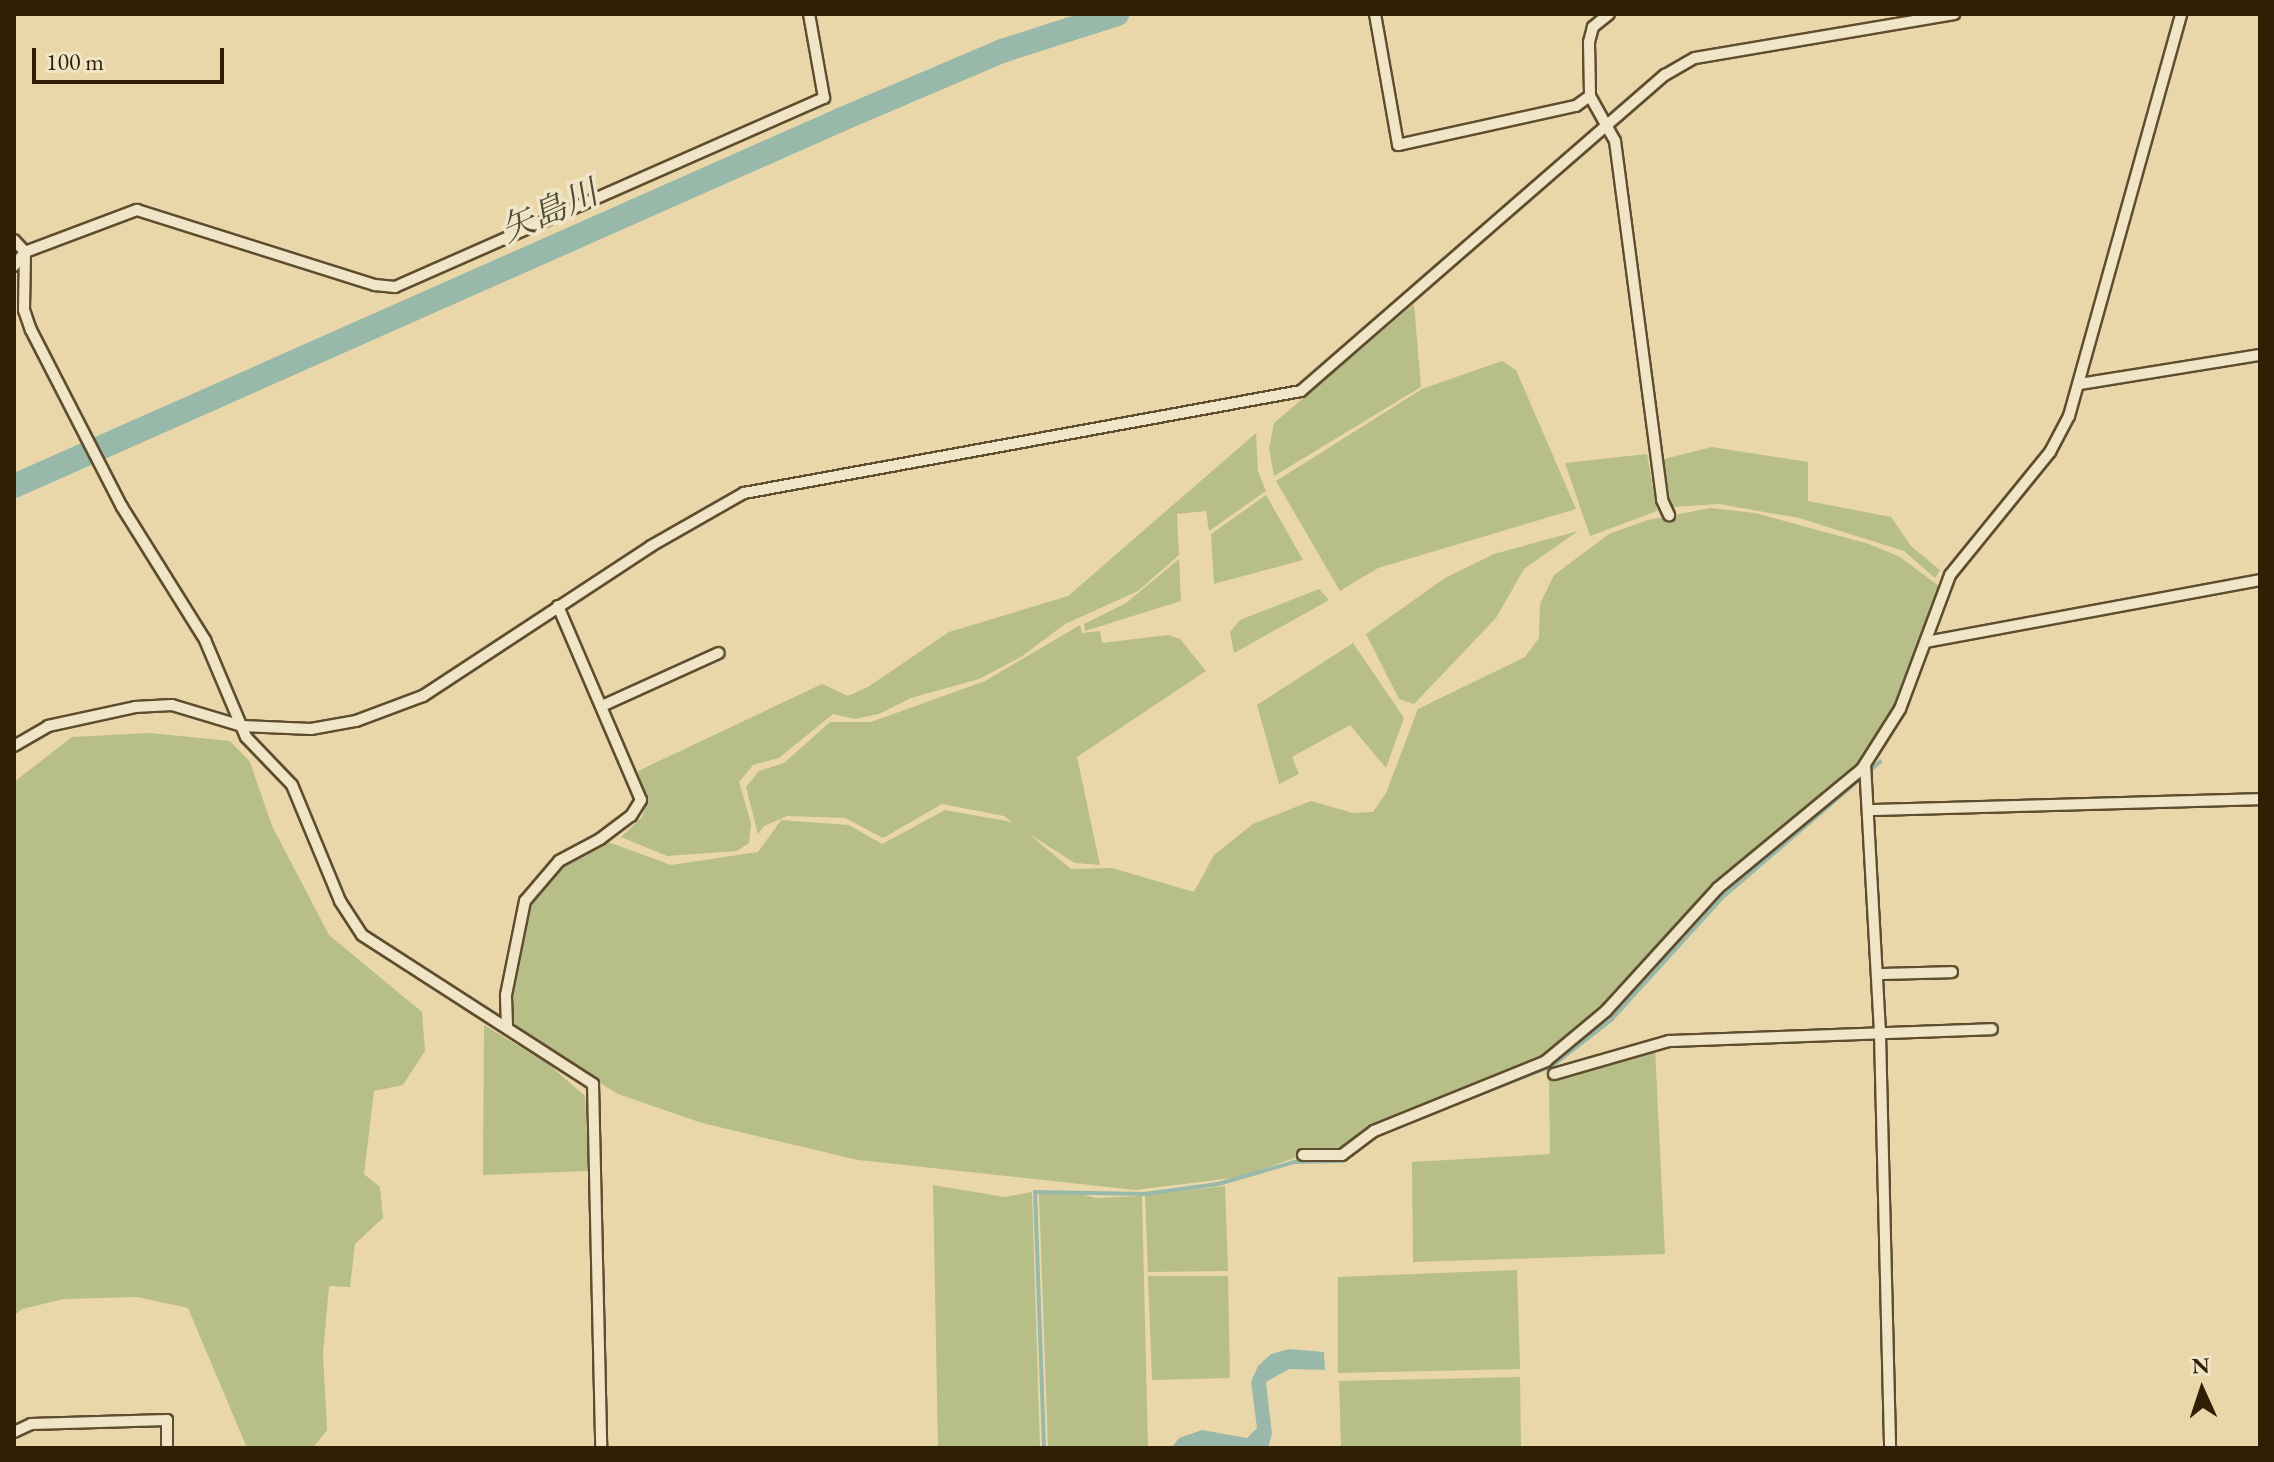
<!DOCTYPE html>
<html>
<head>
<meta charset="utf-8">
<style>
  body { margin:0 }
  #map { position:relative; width:2274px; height:1462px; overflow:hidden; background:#ead7a9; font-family:"EB Garamond","Noto Serif JP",serif }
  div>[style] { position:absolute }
  .green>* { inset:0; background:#b7be87 }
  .water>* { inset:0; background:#98b9aa }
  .stream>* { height:4px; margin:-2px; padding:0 2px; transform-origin:2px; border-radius:2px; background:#98b9aa }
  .river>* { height:24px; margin:-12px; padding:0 12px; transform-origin:12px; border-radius:12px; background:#98b9aa }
  .roads { filter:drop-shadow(2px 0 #5e4d2e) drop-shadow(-2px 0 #5e4d2e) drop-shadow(0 2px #5e4d2e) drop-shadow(0 -2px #5e4d2e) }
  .minor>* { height:10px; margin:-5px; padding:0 5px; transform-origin:5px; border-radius:5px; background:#f1e5c7 }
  span { translate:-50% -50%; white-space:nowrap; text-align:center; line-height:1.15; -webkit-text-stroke:7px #f1e5c7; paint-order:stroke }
  .water-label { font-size:34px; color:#4f4d37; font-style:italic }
  .frame { position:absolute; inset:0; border:16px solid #301f05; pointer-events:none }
  .north { position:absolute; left:2162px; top:1350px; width:80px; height:80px; -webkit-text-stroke:6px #f1e5c7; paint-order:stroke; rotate:357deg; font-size:22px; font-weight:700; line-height:32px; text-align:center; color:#301f05 }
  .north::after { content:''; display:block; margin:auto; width:28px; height:36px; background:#301f05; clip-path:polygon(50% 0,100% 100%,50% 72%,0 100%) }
  .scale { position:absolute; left:32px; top:48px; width:192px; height:36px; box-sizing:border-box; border:4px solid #301f05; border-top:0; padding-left:10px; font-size:24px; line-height:28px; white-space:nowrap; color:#301f05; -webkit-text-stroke:6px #f1e5c7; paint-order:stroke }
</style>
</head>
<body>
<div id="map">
  <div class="green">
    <div style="clip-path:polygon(1414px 304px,1421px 387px,1274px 476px,1269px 449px,1274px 423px)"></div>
    <div style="clip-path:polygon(1502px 361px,1516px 370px,1576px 509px,1378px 568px,1340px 591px,1276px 481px,1422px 389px)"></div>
    <div style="clip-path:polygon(1256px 433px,1258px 471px,1266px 491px,1209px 531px,1206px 511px,1177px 514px,1179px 555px,1138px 591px,1065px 624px,1021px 657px,979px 679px,911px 698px,879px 714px,855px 719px,833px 714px,779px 758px,753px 765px,739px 782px,751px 823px,749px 843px,737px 851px,667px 856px,621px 837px,642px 817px,646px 803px,638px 771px,822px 684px,848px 696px,868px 687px,949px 632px,1068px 596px)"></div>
    <div style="clip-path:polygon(1712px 447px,1808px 462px,1808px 501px,1891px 517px,1911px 546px,1940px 570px,1935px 578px,1904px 551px,1799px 518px,1719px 504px,1672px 507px,1667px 500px,1664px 459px)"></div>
    <div style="clip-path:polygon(1647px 454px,1657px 511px,1590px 536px,1565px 463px)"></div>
    <div style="clip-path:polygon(1266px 495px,1303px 560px,1214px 584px,1211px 534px)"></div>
    <div style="clip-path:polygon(1711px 508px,1755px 513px,1869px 544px,1900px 557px,1943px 589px,1916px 671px,1865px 764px,1718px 888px,1606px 1011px,1546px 1061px,1374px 1131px,1342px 1155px,1303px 1155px,1240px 1177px,1135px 1190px,858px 1160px,702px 1123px,618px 1094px,507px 1026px,506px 995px,525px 901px,550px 870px,600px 839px,671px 865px,758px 852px,781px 820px,849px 825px,882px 844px,945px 810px,1012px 822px,1004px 816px,942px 804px,883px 838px,845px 818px,787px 816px,764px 826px,758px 834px,746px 787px,759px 771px,784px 763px,830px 722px,871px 722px,985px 681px,1080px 625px,1082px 633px,1100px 631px,1102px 643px,1168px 635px,1180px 639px,1206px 671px,1077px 757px,1100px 865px,1075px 863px,1029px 834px,1071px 869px,1112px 868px,1194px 892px,1214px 855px,1253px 824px,1311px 801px,1353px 813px,1373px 812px,1386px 793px,1418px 709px,1525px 657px,1539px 638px,1540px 604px,1554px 575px,1609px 534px,1648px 520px)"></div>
    <div style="clip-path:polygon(1578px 531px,1524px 569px,1496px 618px,1414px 704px,1399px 699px,1366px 634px,1445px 578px,1494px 554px)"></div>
    <div style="clip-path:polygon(1179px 559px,1181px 601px,1085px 631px,1084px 624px,1126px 603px)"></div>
    <div style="clip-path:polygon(1319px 589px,1329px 600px,1234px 653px,1230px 632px,1240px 620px)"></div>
    <div style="clip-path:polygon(1353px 643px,1404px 718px,1386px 768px,1350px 725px,1292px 757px,1299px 774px,1279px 784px,1257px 705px)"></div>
    <div style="clip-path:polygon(150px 733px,230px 741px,250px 762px,272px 826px,329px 935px,422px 1012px,425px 1051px,403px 1085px,374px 1091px,364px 1174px,380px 1187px,383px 1218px,355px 1244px,350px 1287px,329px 1286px,323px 1354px,327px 1430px,313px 1448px,247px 1448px,188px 1308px,137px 1297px,64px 1299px,22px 1309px,14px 1316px,14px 782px,72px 737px)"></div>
    <div style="clip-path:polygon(484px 1025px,548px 1064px,585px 1096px,589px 1171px,483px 1175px)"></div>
    <div style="clip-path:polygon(1655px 1048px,1665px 1254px,1413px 1262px,1412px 1162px,1550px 1154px,1549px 1080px)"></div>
    <div style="clip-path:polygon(933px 1185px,1005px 1197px,1032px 1192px,1040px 1448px,938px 1448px)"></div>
    <div style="clip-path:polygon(1225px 1186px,1228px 1271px,1148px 1272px,1145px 1195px)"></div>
    <div style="clip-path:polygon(1074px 1192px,1096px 1198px,1142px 1196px,1148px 1448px,1048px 1448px,1039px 1194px)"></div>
    <div style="clip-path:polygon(1517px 1270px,1520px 1369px,1338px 1373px,1338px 1277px)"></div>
    <div style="clip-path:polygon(1148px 1276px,1228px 1276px,1230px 1378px,1152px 1380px)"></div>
    <div style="clip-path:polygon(1520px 1377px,1521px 1448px,1341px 1448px,1339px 1381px)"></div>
  </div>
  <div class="water">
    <div style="clip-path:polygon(1289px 1349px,1324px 1352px,1325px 1370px,1289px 1369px,1266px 1382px,1272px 1434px,1268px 1448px,1171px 1448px,1179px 1438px,1202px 1430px,1247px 1438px,1257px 1428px,1251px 1382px,1258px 1366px,1271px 1354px)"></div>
  </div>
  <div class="stream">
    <div style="left:1439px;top:1110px;width:121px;rotate:-21.3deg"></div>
    <div style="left:1552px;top:1066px;width:75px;rotate:-37.9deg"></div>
    <div style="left:1611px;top:1020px;width:168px;rotate:-47.7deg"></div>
    <div style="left:1724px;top:896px;width:206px;rotate:-40.7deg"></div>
    <div style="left:1044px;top:1448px;width:256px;rotate:-92deg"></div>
    <div style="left:1035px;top:1192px;width:109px;rotate:1.1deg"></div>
    <div style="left:1144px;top:1194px;width:75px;rotate:-7.7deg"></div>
    <div style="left:1218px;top:1184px;width:79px;rotate:-16.1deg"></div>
    <div style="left:1294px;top:1162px;width:49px;rotate:-1.2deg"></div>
    <div style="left:1343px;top:1161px;width:37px;rotate:-38deg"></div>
  </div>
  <div class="river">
    <div style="left:14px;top:486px;width:903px;rotate:-23.9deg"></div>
    <div style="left:840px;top:120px;width:176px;rotate:-23.1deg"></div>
    <div style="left:1002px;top:51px;width:121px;rotate:-17.8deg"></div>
  </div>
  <div class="roads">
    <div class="minor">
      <div style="left:1375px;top:14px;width:133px;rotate:80deg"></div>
      <div style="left:1398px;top:145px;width:182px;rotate:-12.4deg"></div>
      <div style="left:1576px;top:106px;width:17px;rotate:-36deg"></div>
      <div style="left:1609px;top:14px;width:21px;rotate:141deg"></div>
      <div style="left:1593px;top:27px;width:16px;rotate:105deg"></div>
      <div style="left:1589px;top:42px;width:54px;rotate:88.9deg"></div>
      <div style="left:1590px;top:96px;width:51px;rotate:60.9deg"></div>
      <div style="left:1615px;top:141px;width:362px;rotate:82.5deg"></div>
      <div style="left:1662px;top:500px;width:17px;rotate:65deg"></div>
      <div style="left:14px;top:240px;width:16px;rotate:47deg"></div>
      <div style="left:25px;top:252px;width:58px;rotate:91deg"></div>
      <div style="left:24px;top:310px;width:21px;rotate:71deg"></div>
      <div style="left:31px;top:330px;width:199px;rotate:62.8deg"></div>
      <div style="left:122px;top:507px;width:157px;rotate:58deg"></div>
      <div style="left:205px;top:640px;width:105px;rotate:67.1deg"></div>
      <div style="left:246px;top:737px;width:66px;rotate:46.2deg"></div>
      <div style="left:292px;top:785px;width:126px;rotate:67.5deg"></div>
      <div style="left:340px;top:901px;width:40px;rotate:57.1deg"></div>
      <div style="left:362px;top:935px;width:275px;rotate:32.8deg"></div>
      <div style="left:593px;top:1084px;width:364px;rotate:88.7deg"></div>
      <div style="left:14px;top:266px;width:18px;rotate:-52deg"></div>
      <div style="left:25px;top:252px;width:120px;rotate:-20.6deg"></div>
      <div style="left:137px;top:210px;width:250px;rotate:17.5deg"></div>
      <div style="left:375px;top:285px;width:20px;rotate:6deg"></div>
      <div style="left:395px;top:287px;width:469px;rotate:-23.8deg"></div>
      <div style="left:824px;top:98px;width:85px;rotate:-100.1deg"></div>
      <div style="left:2080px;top:384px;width:182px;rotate:-9.2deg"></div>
      <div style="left:1926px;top:642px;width:340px;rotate:-10.5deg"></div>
      <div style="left:602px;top:706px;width:128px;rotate:-24.4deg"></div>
      <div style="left:14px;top:746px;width:39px;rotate:-30deg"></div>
      <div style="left:48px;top:726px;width:89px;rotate:-12.3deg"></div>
      <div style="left:135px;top:707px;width:37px;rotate:-3deg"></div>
      <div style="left:172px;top:705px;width:73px;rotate:16.7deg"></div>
      <div style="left:242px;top:726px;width:69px;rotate:2.5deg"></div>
      <div style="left:311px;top:729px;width:46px;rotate:-10.1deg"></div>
      <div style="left:356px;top:721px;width:72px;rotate:-20.5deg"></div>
      <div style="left:423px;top:696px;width:273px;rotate:-33.3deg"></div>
      <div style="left:651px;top:546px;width:107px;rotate:-29.7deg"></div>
      <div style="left:744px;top:493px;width:566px;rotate:-10.38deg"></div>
      <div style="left:1301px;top:391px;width:482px;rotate:-41deg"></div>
      <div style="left:1665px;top:75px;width:34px;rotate:-30deg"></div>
      <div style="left:1695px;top:58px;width:263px;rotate:-9.6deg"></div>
      <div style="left:1865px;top:764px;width:270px;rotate:86.8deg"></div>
      <div style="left:1880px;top:1034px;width:414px;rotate:88.6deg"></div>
      <div style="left:1871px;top:810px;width:389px;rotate:-1.6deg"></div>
      <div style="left:1878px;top:974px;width:74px;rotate:-1.5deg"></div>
      <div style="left:507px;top:1026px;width:31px;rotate:-92deg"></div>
      <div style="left:506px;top:995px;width:96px;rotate:-78.6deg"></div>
      <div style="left:525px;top:901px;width:52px;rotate:-49.6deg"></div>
      <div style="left:559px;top:861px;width:47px;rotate:-28.2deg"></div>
      <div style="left:600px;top:839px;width:39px;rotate:-37deg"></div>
      <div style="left:631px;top:816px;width:19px;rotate:-58deg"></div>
      <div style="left:641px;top:800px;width:211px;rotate:-113.2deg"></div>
      <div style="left:1554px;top:1074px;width:120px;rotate:-16deg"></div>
      <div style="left:1669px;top:1041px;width:323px;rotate:-2.1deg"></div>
      <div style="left:1303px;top:1155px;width:39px"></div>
      <div style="left:1342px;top:1155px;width:40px;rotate:-37deg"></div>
      <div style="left:1374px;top:1131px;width:186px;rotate:-22.1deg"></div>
      <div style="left:1546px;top:1061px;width:78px;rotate:-39.8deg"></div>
      <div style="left:1606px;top:1011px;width:166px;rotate:-47.7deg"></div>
      <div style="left:1718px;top:888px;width:187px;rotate:-39.6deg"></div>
      <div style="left:1862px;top:769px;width:71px;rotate:-57.7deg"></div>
      <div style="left:1900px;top:709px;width:143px;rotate:-69.5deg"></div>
      <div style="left:1950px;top:575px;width:159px;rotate:-50.9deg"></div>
      <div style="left:2050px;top:452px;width:41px;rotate:-62.2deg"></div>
      <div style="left:2069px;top:416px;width:417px;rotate:-74.4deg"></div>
      <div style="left:14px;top:1432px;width:19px;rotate:-25deg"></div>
      <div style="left:31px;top:1424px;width:136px;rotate:-1.7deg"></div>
      <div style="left:167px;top:1420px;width:28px;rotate:90deg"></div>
    </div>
  </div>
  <div class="water-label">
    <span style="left:549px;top:211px;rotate:-24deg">矢島川</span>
  </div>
  <div class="frame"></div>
  <div class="north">N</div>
  <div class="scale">100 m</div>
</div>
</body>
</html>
